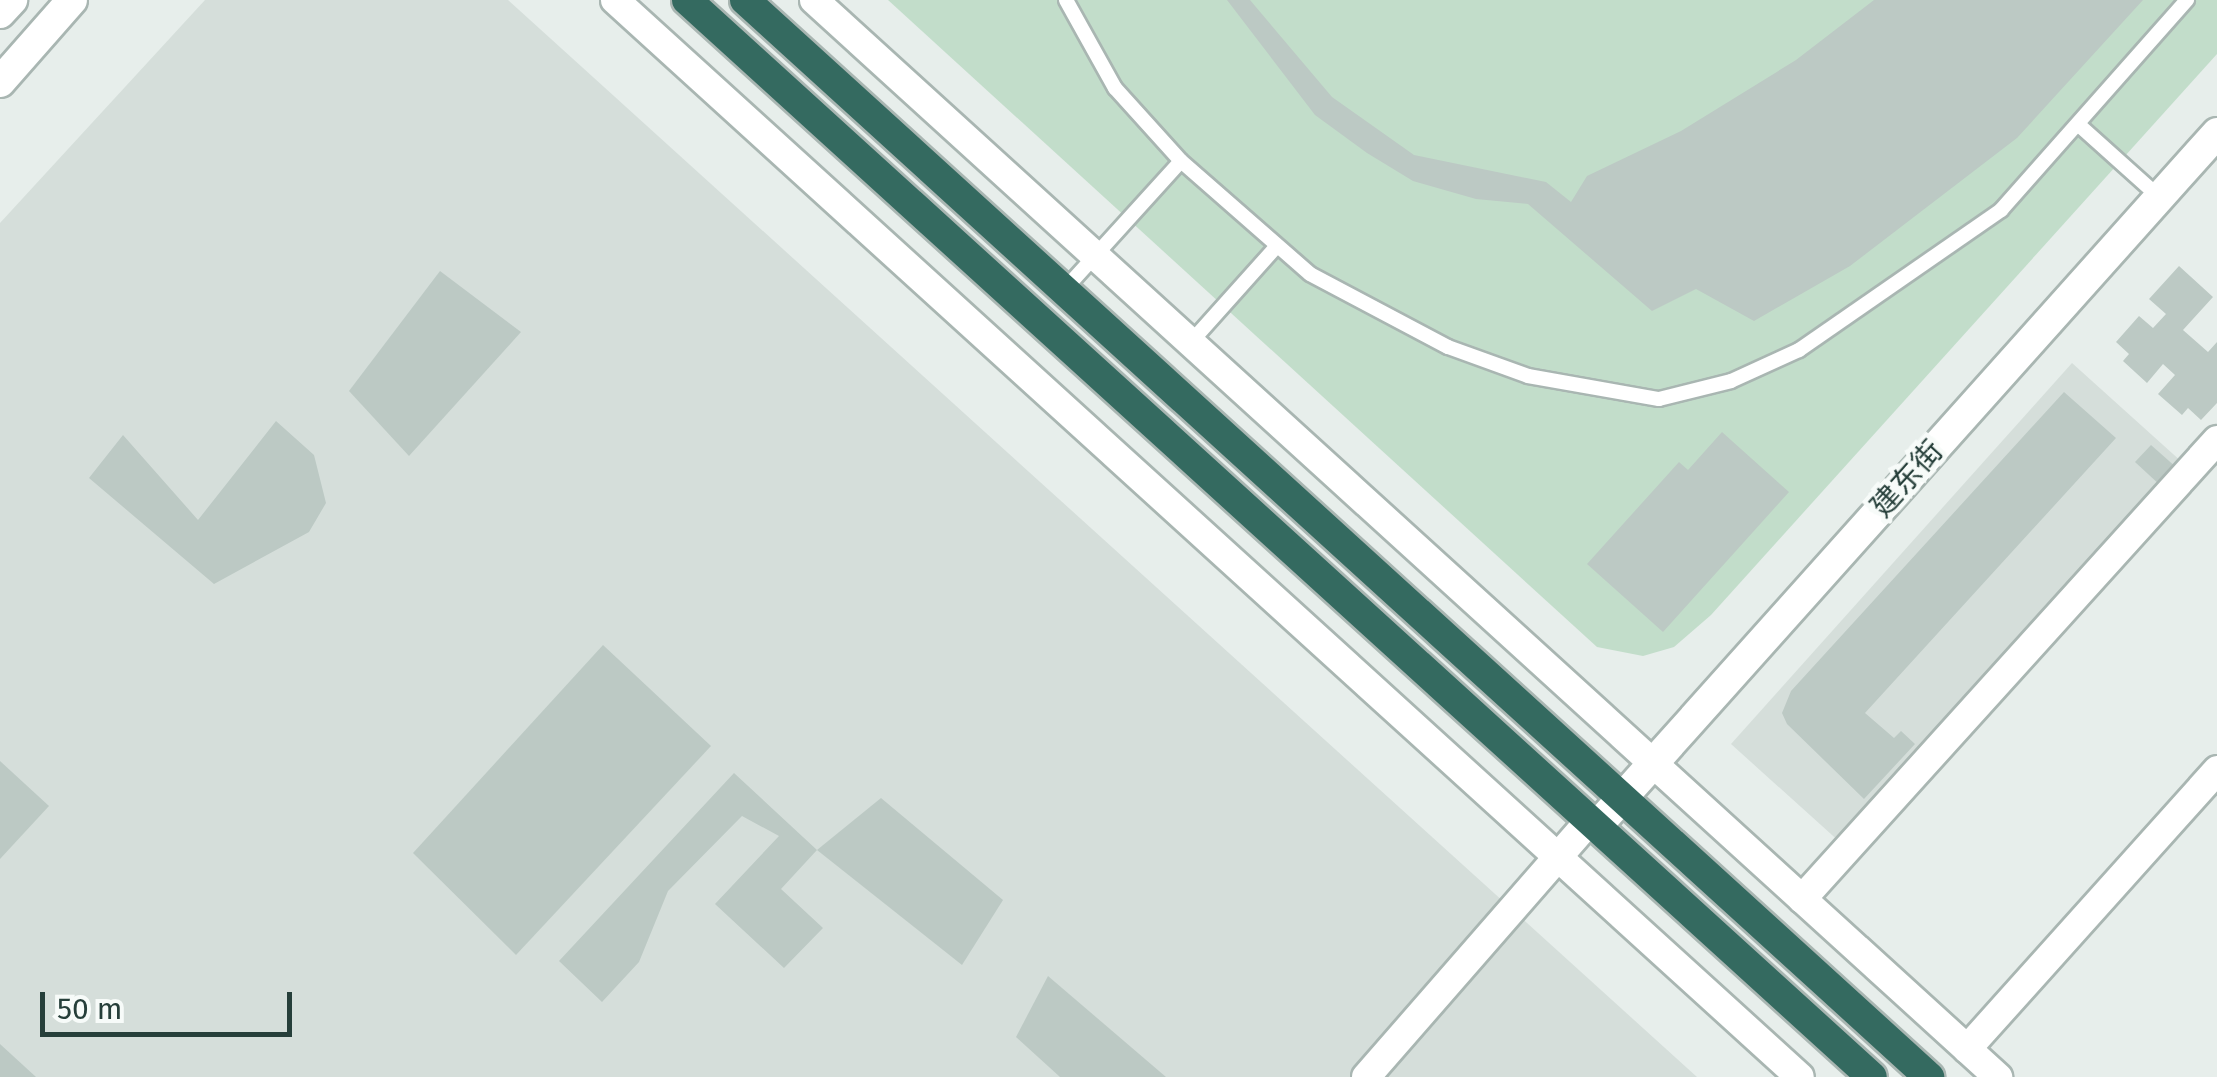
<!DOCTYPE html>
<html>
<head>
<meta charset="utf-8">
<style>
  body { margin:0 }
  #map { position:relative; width:2217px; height:1077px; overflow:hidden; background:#e7eeeb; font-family:"Fira Sans","Noto Sans SC",sans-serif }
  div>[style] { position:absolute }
  .built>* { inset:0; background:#d5deda }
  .green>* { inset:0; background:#c2ddca }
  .building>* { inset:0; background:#bcc9c4 }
  .roads { filter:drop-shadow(2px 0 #a9b6b2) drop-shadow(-2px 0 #a9b6b2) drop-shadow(0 2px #a9b6b2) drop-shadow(0 -2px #a9b6b2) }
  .lane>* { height:14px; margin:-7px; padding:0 7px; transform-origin:7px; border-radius:7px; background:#fff }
  .street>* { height:28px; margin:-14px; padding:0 14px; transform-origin:14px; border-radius:14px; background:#fff }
  .secondary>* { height:30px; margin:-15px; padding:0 15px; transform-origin:15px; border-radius:15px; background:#fff }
  .highway>* { height:30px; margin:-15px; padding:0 15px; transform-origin:15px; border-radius:15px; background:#346a60 }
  span { translate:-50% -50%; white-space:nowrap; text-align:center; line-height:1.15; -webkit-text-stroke:9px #f7fbf9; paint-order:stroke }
  .street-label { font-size:30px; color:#263f3a }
  .scale { position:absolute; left:40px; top:992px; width:252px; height:45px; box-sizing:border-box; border:5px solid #263f3a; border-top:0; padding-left:12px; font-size:30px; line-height:35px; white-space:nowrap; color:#263f3a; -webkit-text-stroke:8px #f7fbf9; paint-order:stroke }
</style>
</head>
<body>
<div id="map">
  <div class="built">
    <div style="clip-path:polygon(205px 0,508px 0,1697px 1077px,0 1077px,0 223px)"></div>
    <div style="clip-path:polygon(2072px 363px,2183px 463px,1842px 844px,1731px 744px)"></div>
  </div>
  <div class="green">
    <div style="clip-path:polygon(888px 0,2217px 0,2217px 54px,1711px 615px,1674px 647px,1643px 656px,1597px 647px)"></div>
  </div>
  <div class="building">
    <div style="clip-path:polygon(1227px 0,1250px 0,1332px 97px,1414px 155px,1546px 182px,1571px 202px,1587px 176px,1681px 131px,1796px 60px,1874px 0,2143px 0,2017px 138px,1850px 266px,1754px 321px,1696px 289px,1652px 311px,1528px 204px,1476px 199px,1413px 181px,1367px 153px,1315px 115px)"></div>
    <div style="clip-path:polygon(2179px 266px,2213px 297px,2183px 330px,2208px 352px,2217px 342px,2217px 403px,2201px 420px,2188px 408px,2182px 415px,2158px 394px,2175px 375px,2163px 364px,2147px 383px,2123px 361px,2129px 354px,2116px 342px,2139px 316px,2153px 328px,2166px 314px,2149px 299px)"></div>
    <div style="clip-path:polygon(440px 271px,521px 332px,409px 456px,349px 391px)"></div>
    <div style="clip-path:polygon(2064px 392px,2116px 438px,1865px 713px,1894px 738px,1901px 731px,1915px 744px,1864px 799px,1787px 724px,1782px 713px,1791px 691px)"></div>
    <div style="clip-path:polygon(276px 421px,314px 455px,326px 503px,309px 532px,214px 584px,89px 478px,123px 435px,198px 520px)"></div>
    <div style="clip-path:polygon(1722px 432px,1789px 492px,1663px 632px,1587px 564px,1679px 462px,1688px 470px)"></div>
    <div style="clip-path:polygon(2151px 445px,2177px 468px,2161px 486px,2135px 462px)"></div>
    <div style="clip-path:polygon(603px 645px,711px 746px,516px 955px,413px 853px)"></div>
    <div style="clip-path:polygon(0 761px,49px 806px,0 859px)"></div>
    <div style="clip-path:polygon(734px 773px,817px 850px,781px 889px,823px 928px,784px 968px,715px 904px,779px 836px,742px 816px,668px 891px,639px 962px,602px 1002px,559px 961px)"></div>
    <div style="clip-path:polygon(881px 798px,1003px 900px,962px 965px,817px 850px)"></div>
    <div style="clip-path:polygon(1048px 976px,1166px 1077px,1060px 1077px,1016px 1037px)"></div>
    <div style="clip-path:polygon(0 1044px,36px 1077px,0 1077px)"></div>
  </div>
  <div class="roads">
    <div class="lane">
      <div style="left:1066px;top:0;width:101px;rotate:60.9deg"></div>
      <div style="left:1115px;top:88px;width:98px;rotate:47.9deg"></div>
      <div style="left:1181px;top:161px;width:171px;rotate:41.2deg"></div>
      <div style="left:1310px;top:274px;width:156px;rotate:27.9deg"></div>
      <div style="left:1448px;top:347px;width:85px;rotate:19.9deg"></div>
      <div style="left:1528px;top:376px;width:133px;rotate:10deg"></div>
      <div style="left:1659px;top:399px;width:74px;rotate:-14deg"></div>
      <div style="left:1731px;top:381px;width:75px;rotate:-24.5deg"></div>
      <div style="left:1799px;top:350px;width:246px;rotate:-34.7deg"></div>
      <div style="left:2001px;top:210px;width:281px;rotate:-48.5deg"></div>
      <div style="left:2080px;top:126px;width:106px;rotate:41.9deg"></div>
      <div style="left:1064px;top:290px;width:174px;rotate:-47.8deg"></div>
      <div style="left:1191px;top:342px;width:127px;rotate:-48.2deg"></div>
    </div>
    <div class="street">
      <div style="left:615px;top:0;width:1601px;rotate:42.27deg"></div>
      <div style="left:814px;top:0;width:1601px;rotate:42.29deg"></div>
      <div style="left:1802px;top:899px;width:619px;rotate:-47.88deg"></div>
      <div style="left:1967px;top:1049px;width:375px;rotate:-48.1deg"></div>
      <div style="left:1366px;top:1077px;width:341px;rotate:-48.9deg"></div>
    </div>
    <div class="secondary">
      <div style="left:0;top:13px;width:18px;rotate:-47deg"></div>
      <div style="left:0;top:82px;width:109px;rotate:-48.7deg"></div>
      <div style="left:1597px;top:826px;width:930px;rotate:-48.18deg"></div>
    </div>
    <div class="highway">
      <div style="left:687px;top:0;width:1601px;rotate:42.27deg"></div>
      <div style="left:745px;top:0;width:1601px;rotate:42.29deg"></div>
    </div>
  </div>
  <div class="street-label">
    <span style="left:1907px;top:479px;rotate:-48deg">建东街</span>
  </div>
  <div class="scale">50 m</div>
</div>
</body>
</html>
